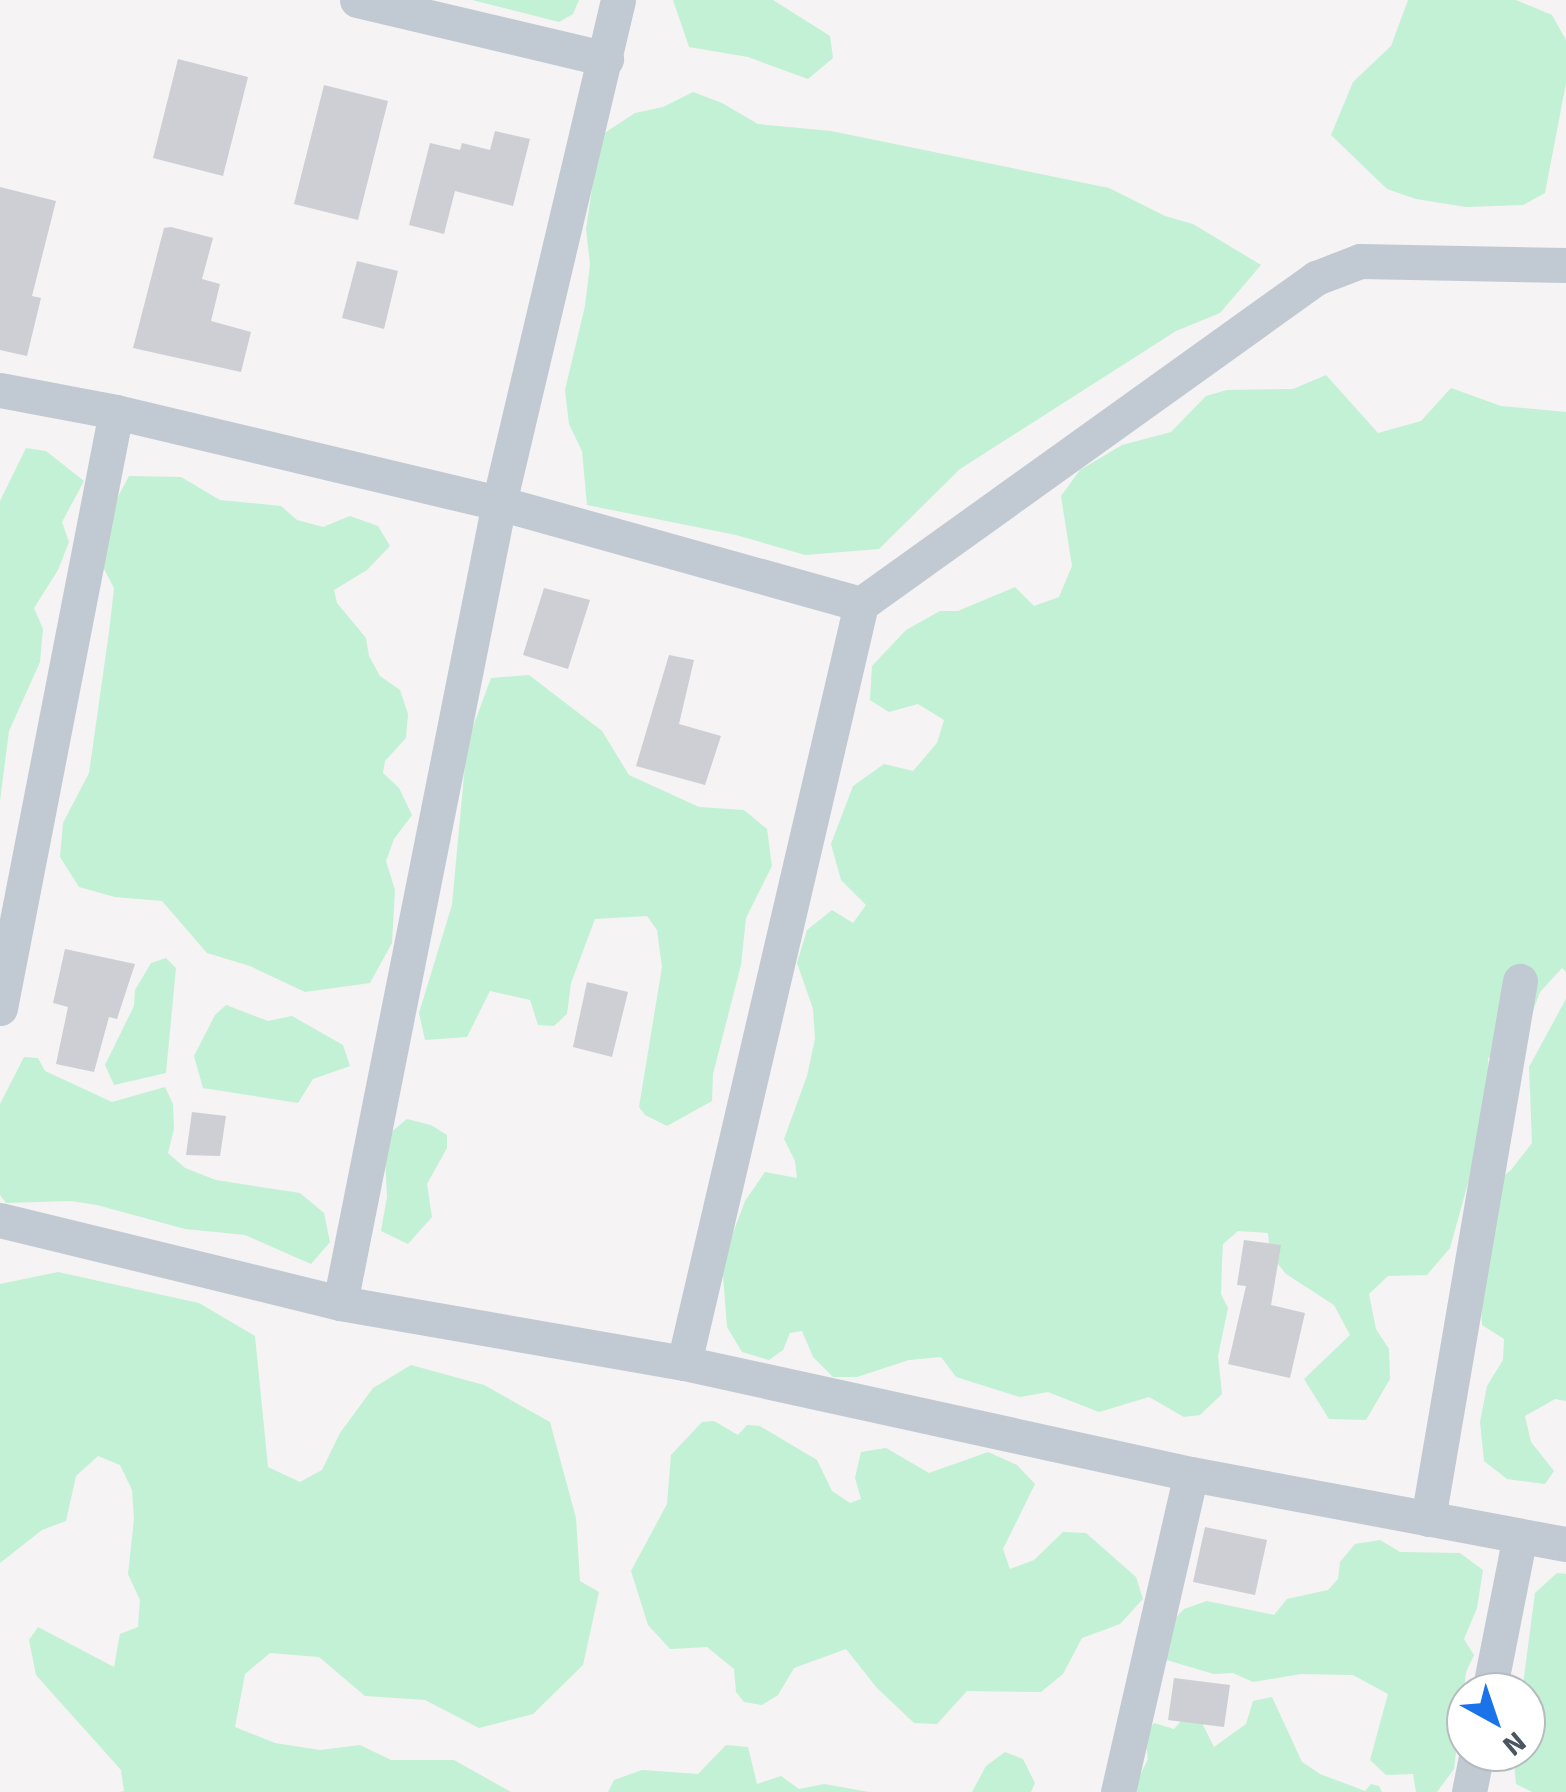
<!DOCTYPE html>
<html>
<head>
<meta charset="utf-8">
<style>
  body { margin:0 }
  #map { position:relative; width:1566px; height:1792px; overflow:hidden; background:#f5f3f3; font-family:Signika,sans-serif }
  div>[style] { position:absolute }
  .green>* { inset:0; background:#c3f1d5 }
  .building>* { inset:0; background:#cdcfd5 }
  .minor>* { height:35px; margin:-17.5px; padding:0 17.5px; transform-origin:17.5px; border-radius:17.5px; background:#c1cad2 }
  span { translate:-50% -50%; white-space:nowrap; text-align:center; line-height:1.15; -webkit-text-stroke:8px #fff; paint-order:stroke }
  .north { position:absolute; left:1446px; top:1672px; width:100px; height:100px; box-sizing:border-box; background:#fff; border:2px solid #b7bbc0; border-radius:50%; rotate:140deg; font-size:28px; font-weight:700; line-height:40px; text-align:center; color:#4a5661 }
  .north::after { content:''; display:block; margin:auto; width:35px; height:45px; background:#1a73e8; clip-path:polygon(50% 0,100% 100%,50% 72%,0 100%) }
</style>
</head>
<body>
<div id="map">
  <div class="green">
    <div style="clip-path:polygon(472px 0,579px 0,573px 14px,559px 22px)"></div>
    <div style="clip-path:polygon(673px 0,773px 0,830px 36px,833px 58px,808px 79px,748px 57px,689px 47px)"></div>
    <div style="clip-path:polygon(1408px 0,1516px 0,1552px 15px,1566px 40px,1566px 83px,1545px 193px,1523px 205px,1466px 207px,1416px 199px,1387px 189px,1331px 135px,1353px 82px,1391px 46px)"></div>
    <div style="clip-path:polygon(693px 92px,722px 103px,758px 124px,831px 131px,1109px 188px,1165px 216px,1193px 224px,1261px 265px,1220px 313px,1176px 331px,960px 469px,879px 549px,805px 555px,736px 535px,587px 505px,582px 451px,569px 424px,565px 390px,585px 306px,590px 264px,586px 229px,600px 136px,635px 113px,663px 107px)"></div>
    <div style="clip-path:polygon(1326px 375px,1378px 433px,1421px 421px,1451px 388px,1501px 406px,1566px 412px,1566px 972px,1562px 968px,1540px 992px,1521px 1043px,1488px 1058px,1491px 1100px,1450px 1248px,1427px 1275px,1388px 1276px,1369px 1294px,1376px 1329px,1389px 1349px,1390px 1379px,1366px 1420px,1329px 1419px,1304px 1379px,1350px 1335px,1334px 1305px,1286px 1274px,1270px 1254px,1268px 1233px,1238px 1231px,1223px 1244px,1222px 1262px,1221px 1294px,1228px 1308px,1218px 1356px,1222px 1394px,1200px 1415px,1184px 1417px,1149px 1397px,1099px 1412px,1048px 1392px,1020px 1397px,956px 1377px,941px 1357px,909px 1360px,857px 1377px,833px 1377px,813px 1357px,802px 1331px,790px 1333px,783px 1350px,769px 1360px,742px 1352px,727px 1327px,722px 1262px,745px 1201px,765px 1172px,797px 1178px,795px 1161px,784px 1139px,807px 1076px,815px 1039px,813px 1009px,797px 963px,807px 930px,832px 910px,853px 923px,866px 905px,841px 880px,831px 844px,853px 786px,884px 764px,913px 771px,937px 743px,944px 720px,918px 704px,889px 712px,870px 700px,872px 666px,906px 630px,940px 611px,958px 611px,1015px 587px,1034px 606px,1059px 597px,1072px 566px,1061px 496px,1080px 470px,1122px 445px,1171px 432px,1206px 396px,1227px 390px,1293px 389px)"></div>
    <div style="clip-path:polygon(26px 448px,46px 451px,84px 481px,62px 522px,69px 542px,58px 570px,34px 608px,43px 629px,40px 662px,9px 731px,0 801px,0 501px)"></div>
    <div style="clip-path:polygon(129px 476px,181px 477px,220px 500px,281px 506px,297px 520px,323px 527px,350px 516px,378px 526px,390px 546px,367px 570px,334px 590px,337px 603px,366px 638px,369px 656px,380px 676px,400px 690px,408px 714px,406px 738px,385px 761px,383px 773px,399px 788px,412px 815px,394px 839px,386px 861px,395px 890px,392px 943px,370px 983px,305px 992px,250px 966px,207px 953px,162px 901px,115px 897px,79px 887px,60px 857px,63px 823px,89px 773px,109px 632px,114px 588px,104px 569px,103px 525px)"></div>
    <div style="clip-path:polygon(529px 675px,602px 731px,629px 775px,699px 807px,744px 810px,767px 829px,772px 866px,746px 918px,741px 965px,713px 1074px,712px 1101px,667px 1126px,645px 1115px,639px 1107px,662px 967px,657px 930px,647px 916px,595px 919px,571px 983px,567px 1014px,554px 1026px,538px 1025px,530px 1000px,490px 991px,467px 1037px,425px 1040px,419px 1013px,452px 905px,467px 743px,491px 678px)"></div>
    <div style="clip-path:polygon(166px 958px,176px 968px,166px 1073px,114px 1085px,105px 1065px,134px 1006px,135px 990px,151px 963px)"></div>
    <div style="clip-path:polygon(1566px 999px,1566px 1401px,1555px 1399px,1525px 1416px,1531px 1442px,1554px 1471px,1545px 1484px,1507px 1479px,1484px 1461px,1480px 1422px,1487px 1386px,1503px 1360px,1504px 1339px,1482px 1325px,1480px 1277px,1485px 1192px,1511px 1170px,1532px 1143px,1529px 1067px)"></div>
    <div style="clip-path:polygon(226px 1005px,268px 1021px,292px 1016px,343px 1045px,350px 1066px,313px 1079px,298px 1103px,203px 1088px,194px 1056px,215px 1015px)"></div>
    <div style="clip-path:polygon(24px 1057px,38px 1058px,45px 1071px,112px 1102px,165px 1087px,173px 1104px,174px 1129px,168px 1153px,185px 1168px,216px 1180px,300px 1193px,324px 1213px,330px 1242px,311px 1264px,245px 1235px,185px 1229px,97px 1205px,71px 1201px,6px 1203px,0 1195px,0 1104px)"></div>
    <div style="clip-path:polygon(407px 1119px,431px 1125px,447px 1135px,447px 1148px,427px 1184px,432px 1217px,408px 1244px,381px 1231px,387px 1197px,384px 1138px)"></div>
    <div style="clip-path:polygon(58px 1272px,199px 1303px,255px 1336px,268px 1467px,300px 1482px,322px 1470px,340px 1433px,373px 1388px,411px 1365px,484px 1385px,550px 1422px,576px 1518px,580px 1581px,599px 1592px,583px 1665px,533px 1714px,479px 1728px,425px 1700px,365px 1696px,319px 1657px,270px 1653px,245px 1674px,235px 1727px,275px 1743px,320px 1750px,360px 1745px,391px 1760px,454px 1760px,511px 1792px,120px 1792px,124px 1791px,121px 1770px,36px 1675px,29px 1640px,38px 1627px,114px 1667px,120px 1634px,138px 1627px,140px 1600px,128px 1574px,134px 1519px,132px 1490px,120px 1465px,98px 1456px,76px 1476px,66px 1521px,42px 1530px,0 1563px,0 1284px)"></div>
    <div style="clip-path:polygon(714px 1421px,738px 1435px,747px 1425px,760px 1426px,817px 1460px,832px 1491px,850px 1503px,861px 1499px,855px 1478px,861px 1452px,886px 1448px,929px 1473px,988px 1452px,1017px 1465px,1035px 1484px,1003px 1549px,1010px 1569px,1034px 1560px,1063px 1532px,1086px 1533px,1136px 1577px,1143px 1599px,1120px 1624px,1082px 1638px,1063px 1674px,1041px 1692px,967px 1691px,937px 1724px,914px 1723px,877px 1688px,846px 1649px,794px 1668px,778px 1695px,762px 1705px,744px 1702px,736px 1692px,734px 1669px,707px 1647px,670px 1649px,648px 1625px,631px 1571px,667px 1504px,671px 1455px,702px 1422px)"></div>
    <div style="clip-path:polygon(1380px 1540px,1400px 1552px,1460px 1553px,1483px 1570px,1477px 1608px,1464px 1639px,1474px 1655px,1466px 1672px,1454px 1769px,1437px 1792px,1416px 1792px,1413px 1774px,1386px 1775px,1370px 1760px,1388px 1694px,1353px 1675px,1301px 1674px,1253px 1682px,1233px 1673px,1214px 1674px,1163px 1659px,1165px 1629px,1184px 1609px,1207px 1601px,1274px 1615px,1287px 1599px,1328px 1590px,1338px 1579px,1340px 1562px,1355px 1544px)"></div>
    <div style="clip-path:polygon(1557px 1573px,1566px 1574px,1566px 1792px,1532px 1792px,1516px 1784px,1513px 1752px,1526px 1752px,1526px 1692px,1522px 1692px,1535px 1593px)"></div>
    <div style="clip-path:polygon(1272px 1697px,1302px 1762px,1320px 1774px,1365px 1791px,1371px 1784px,1379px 1786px,1382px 1792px,1132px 1792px,1148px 1759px,1145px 1734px,1154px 1723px,1174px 1729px,1187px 1714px,1199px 1717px,1214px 1747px,1246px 1724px,1253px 1701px)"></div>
    <div style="clip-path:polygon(726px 1745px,748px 1747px,757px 1784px,781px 1776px,799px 1789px,824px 1784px,869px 1792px,608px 1792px,614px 1780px,642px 1770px,698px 1774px)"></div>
    <div style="clip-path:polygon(1005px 1752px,1023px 1759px,1035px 1783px,1031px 1792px,972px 1792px,986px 1766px)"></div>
  </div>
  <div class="building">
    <div style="clip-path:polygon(178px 59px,248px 77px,223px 176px,153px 158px)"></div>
    <div style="clip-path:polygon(324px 85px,388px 101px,358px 220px,294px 204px)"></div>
    <div style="clip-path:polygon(495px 131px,530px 139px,513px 206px,455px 191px,444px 234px,409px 225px,430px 143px,460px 150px,462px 143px,490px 150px)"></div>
    <div style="clip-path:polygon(0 187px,56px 201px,32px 296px,41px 298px,27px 356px,0 350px)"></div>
    <div style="clip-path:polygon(171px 227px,213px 238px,202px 279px,220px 284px,211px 321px,251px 332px,241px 372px,133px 348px,164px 228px)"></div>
    <div style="clip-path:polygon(357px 261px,398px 271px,384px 329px,342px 318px)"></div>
    <div style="clip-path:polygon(544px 588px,590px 600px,568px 669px,523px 655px)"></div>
    <div style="clip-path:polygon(669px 655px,694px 660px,679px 724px,721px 736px,705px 785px,636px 766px)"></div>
    <div style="clip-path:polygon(65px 949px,135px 964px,117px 1019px,109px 1017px,94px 1072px,56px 1064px,68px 1007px,53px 1003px)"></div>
    <div style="clip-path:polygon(587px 982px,628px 992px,612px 1057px,573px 1047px)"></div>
    <div style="clip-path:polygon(192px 1112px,226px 1116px,220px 1156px,186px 1155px)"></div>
    <div style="clip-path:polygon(1244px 1240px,1281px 1245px,1271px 1305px,1305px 1313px,1290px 1378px,1228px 1364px,1246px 1286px,1237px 1285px)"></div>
    <div style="clip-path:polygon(1205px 1527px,1267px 1540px,1255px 1595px,1193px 1582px)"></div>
    <div style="clip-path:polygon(1174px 1678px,1230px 1685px,1224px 1727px,1168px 1720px)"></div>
  </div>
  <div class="minor">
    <div style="left:357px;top:0;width:256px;rotate:13.3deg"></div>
    <div style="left:0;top:390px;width:118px;rotate:10.7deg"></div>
    <div style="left:116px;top:412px;width:394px;rotate:13.4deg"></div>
    <div style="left:499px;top:503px;width:376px;rotate:15.6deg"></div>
    <div style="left:0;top:1008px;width:607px;rotate:-78.99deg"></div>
    <div style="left:0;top:1220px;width:350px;rotate:13.7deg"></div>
    <div style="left:340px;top:1303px;width:349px;rotate:9.9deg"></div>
    <div style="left:684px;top:1363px;width:519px;rotate:12.35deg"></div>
    <div style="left:1191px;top:1474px;width:381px;rotate:10.6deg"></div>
    <div style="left:340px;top:1303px;width:816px;rotate:-78.76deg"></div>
    <div style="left:499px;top:503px;width:517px;rotate:-76.69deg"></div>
    <div style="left:684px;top:1363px;width:779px;rotate:-76.87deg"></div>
    <div style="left:861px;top:604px;width:560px;rotate:-35.62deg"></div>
    <div style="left:1316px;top:278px;width:47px;rotate:-21.1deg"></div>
    <div style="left:1360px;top:261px;width:206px;rotate:1.1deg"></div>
    <div style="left:1428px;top:1519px;width:546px;rotate:-80.3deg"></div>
    <div style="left:1489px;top:1692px;width:159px;rotate:-78.8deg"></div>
    <div style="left:1118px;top:1792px;width:326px;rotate:-77.1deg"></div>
    <div style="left:1469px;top:1792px;width:41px;rotate:-78.7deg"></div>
  </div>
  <div class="north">N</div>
</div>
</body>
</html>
